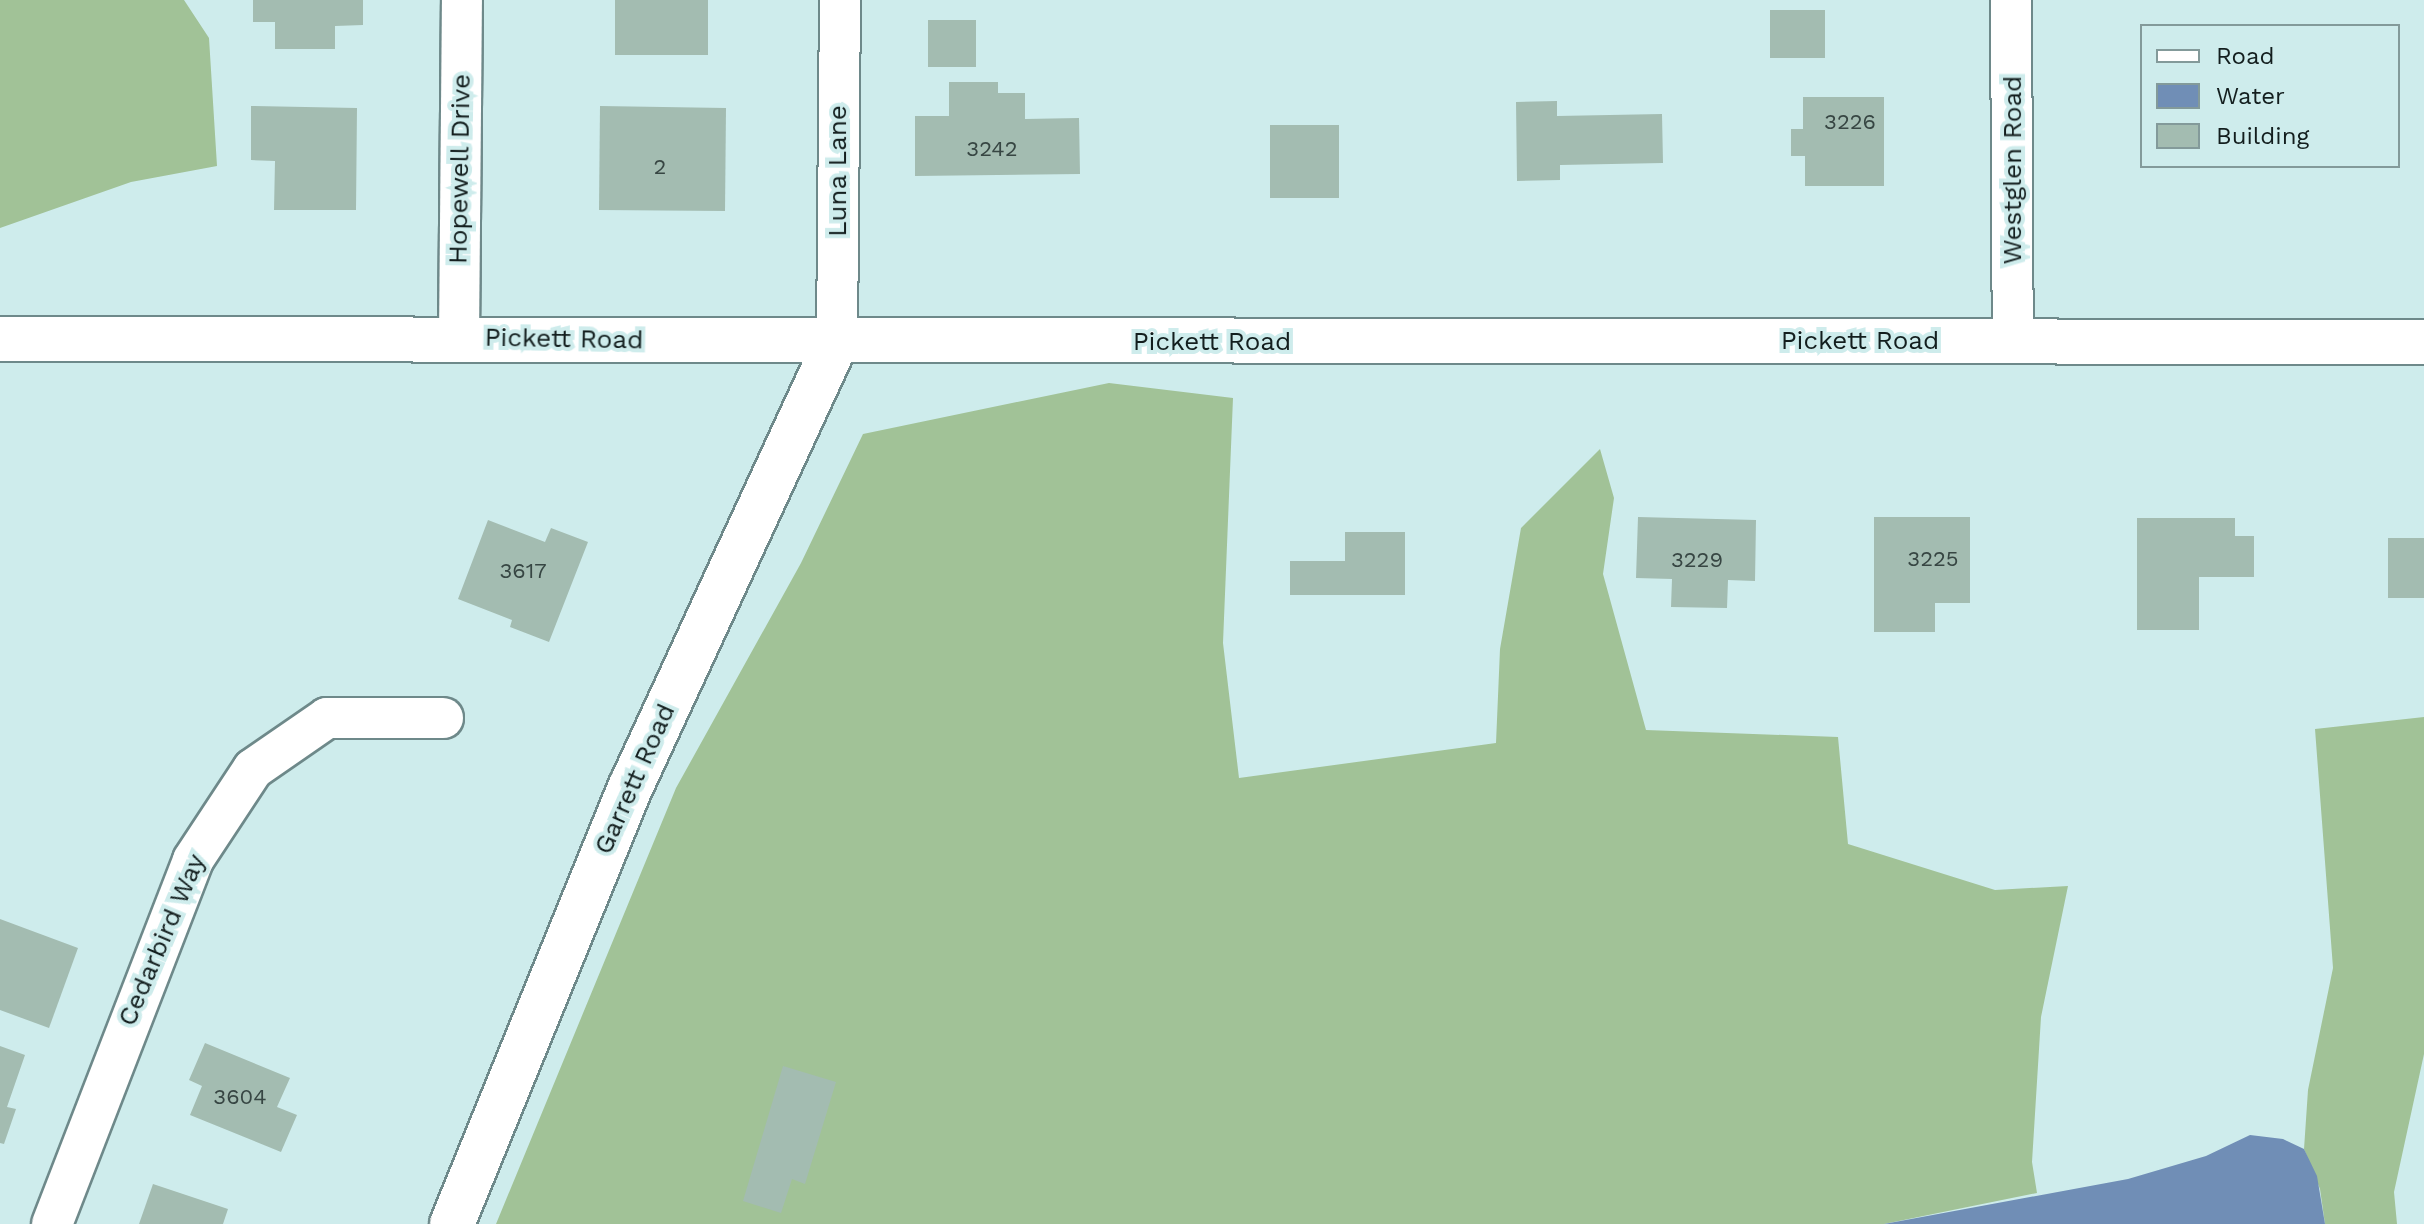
<!DOCTYPE html>
<html>
<head>
<meta charset="utf-8">
<style>
  body { margin:0 }
  #map { position:relative; width:2424px; height:1224px; overflow:hidden; background:#ceecec; font-family:"Work Sans",sans-serif }
  div>[style] { position:absolute }
  .forest>* { inset:0; background:#a1c297 }
  .water>* { inset:0; background:#708eb6 }
  .building>* { inset:0; background:#a3bcb1 }
  .roads { filter:drop-shadow(2px 0 #6e898a) drop-shadow(-2px 0 #6e898a) drop-shadow(0 2px #6e898a) drop-shadow(0 -2px #6e898a) }
  .minor>* { height:40px; margin:-20px; padding:0 20px; transform-origin:20px; border-radius:20px; background:#fff }
  .tertiary>* { height:44px; margin:-22px; padding:0 22px; transform-origin:22px; border-radius:22px; background:#fff }
  span { translate:-50% -50%; white-space:nowrap; text-align:center; line-height:1.15; -webkit-text-stroke:8px #ceecec; paint-order:stroke }
  .number-label { font-size:22px; color:#374643 }
  .number-label span { -webkit-text-stroke-width:0 }
  .street-label { font-size:26px; color:#131e1e }
  .legend { position:absolute; left:2140px; top:24px; width:260px; height:144px; box-sizing:border-box; background:#ceecec; border:2px solid #839a9a; margin:0; padding:10px 14px; list-style:none; font-size:24px; color:#131e1e }
  .legend li { display:flex; align-items:center; gap:16px; height:40px }
  .legend b { width:40px; border:2px solid #839a9a }
</style>
</head>
<body>
<div id="map">
  <div class="forest">
    <div style="clip-path:polygon(0 0,184px 0,209px 38px,217px 166px,131px 182px,0 228px)"></div>
    <div style="clip-path:polygon(1109px 383px,1233px 398px,1223px 643px,1239px 778px,1496px 743px,1500px 649px,1521px 528px,1600px 449px,1614px 498px,1603px 574px,1646px 730px,1838px 737px,1848px 844px,1995px 890px,2068px 886px,2041px 1017px,2032px 1162px,2037px 1193px,1884px 1224px,496px 1224px,676px 788px,801px 563px,863px 434px)"></div>
    <div style="clip-path:polygon(2424px 717px,2424px 1054px,2394px 1192px,2397px 1224px,2325px 1224px,2320px 1189px,2304px 1149px,2308px 1090px,2333px 968px,2315px 729px)"></div>
  </div>
  <div class="water">
    <div style="clip-path:polygon(2250px 1135px,2283px 1139px,2304px 1149px,2317px 1176px,2325px 1224px,1884px 1224px,2128px 1179px,2206px 1156px)"></div>
  </div>
  <div class="building">
    <div style="clip-path:polygon(253px 0,363px 0,363px 25px,335px 26px,335px 49px,275px 49px,275px 22px,253px 22px)"></div>
    <div style="clip-path:polygon(615px 0,708px 0,708px 55px,615px 55px)"></div>
    <div style="clip-path:polygon(1770px 10px,1825px 10px,1825px 58px,1770px 58px)"></div>
    <div style="clip-path:polygon(928px 20px,976px 20px,976px 67px,928px 67px)"></div>
    <div style="clip-path:polygon(949px 82px,998px 82px,998px 93px,1025px 93px,1025px 119px,1079px 118px,1080px 174px,915px 176px,915px 116px,949px 116px)"></div>
    <div style="clip-path:polygon(1803px 97px,1884px 97px,1884px 186px,1805px 186px,1805px 156px,1791px 156px,1791px 129px,1803px 129px)"></div>
    <div style="clip-path:polygon(1557px 101px,1557px 116px,1662px 114px,1663px 163px,1560px 165px,1560px 180px,1517px 181px,1516px 102px)"></div>
    <div style="clip-path:polygon(251px 106px,357px 108px,356px 210px,274px 210px,275px 161px,251px 160px)"></div>
    <div style="clip-path:polygon(600px 106px,726px 108px,725px 211px,599px 210px)"></div>
    <div style="clip-path:polygon(1270px 125px,1339px 125px,1339px 198px,1270px 198px)"></div>
    <div style="clip-path:polygon(1638px 517px,1756px 520px,1755px 581px,1728px 580px,1727px 608px,1671px 607px,1672px 579px,1636px 578px)"></div>
    <div style="clip-path:polygon(1874px 517px,1970px 517px,1970px 603px,1935px 603px,1935px 632px,1874px 632px)"></div>
    <div style="clip-path:polygon(2137px 518px,2235px 518px,2235px 536px,2254px 536px,2254px 577px,2199px 577px,2199px 630px,2137px 630px)"></div>
    <div style="clip-path:polygon(488px 520px,545px 542px,551px 528px,588px 542px,549px 642px,510px 627px,512px 620px,458px 599px)"></div>
    <div style="clip-path:polygon(1345px 532px,1405px 532px,1405px 595px,1290px 595px,1290px 561px,1345px 561px)"></div>
    <div style="clip-path:polygon(2388px 538px,2424px 538px,2424px 598px,2388px 598px)"></div>
    <div style="clip-path:polygon(0 919px,78px 948px,49px 1028px,0 1010px)"></div>
    <div style="clip-path:polygon(205px 1043px,290px 1078px,277px 1107px,297px 1115px,281px 1152px,190px 1115px,202px 1086px,189px 1080px)"></div>
    <div style="clip-path:polygon(0 1046px,25px 1055px,7px 1107px,16px 1109px,4px 1144px,0 1143px)"></div>
    <div style="clip-path:polygon(783px 1066px,836px 1082px,805px 1184px,792px 1179px,781px 1213px,743px 1201px)"></div>
    <div style="clip-path:polygon(153px 1184px,228px 1209px,223px 1224px,139px 1224px)"></div>
  </div>
  <div class="roads">
    <div class="minor">
      <div style="left:2011px;top:0;width:341px;rotate:89.7deg"></div>
      <div style="left:459px;top:338px;width:338px;rotate:-89.5deg"></div>
      <div style="left:837px;top:341px;width:341px;rotate:-89.5deg"></div>
      <div style="left:52px;top:1224px;width:390px;rotate:-68.8deg"></div>
      <div style="left:193px;top:860px;width:109px;rotate:-56.6deg"></div>
      <div style="left:253px;top:769px;width:90px;rotate:-34.6deg"></div>
      <div style="left:327px;top:718px;width:116px"></div>
    </div>
    <div class="tertiary">
      <div style="left:0;top:339px;width:2424px;rotate:0.07deg"></div>
      <div style="left:452px;top:1224px;width:473px;rotate:-67.8deg"></div>
      <div style="left:631px;top:786px;width:490px;rotate:-65.2deg"></div>
    </div>
  </div>
  <div class="number-label">
    <span style="left:1850px;top:122px">3226</span>
    <span style="left:992px;top:149px">3242</span>
    <span style="left:660px;top:167px">2</span>
    <span style="left:1933px;top:559px">3225</span>
    <span style="left:1697px;top:560px">3229</span>
    <span style="left:523px;top:571px">3617</span>
    <span style="left:240px;top:1097px">3604</span>
  </div>
  <div class="street-label">
    <span style="left:460px;top:169px;rotate:-89deg">Hopewell Drive</span>
    <span style="left:2013px;top:170px;rotate:-90deg">Westglen Road</span>
    <span style="left:838px;top:171px;rotate:-90deg">Luna Lane</span>
    <span style="left:564px;top:339px;rotate:1deg">Pickett Road</span>
    <span style="left:1860px;top:341px">Pickett Road</span>
    <span style="left:1212px;top:342px">Pickett Road</span>
    <span style="left:635px;top:779px;rotate:-66deg">Garrett Road</span>
    <span style="left:162px;top:940px;rotate:-67deg">Cedarbird Way</span>
  </div>
  <ul class="legend">
  <li><b style="height:10px;background:#fff"></b>Road</li>
  <li><b style="height:22px;background:#708eb6"></b>Water</li>
  <li><b style="height:22px;background:#a3bcb1"></b>Building</li>
  </ul>
</div>
</body>
</html>
